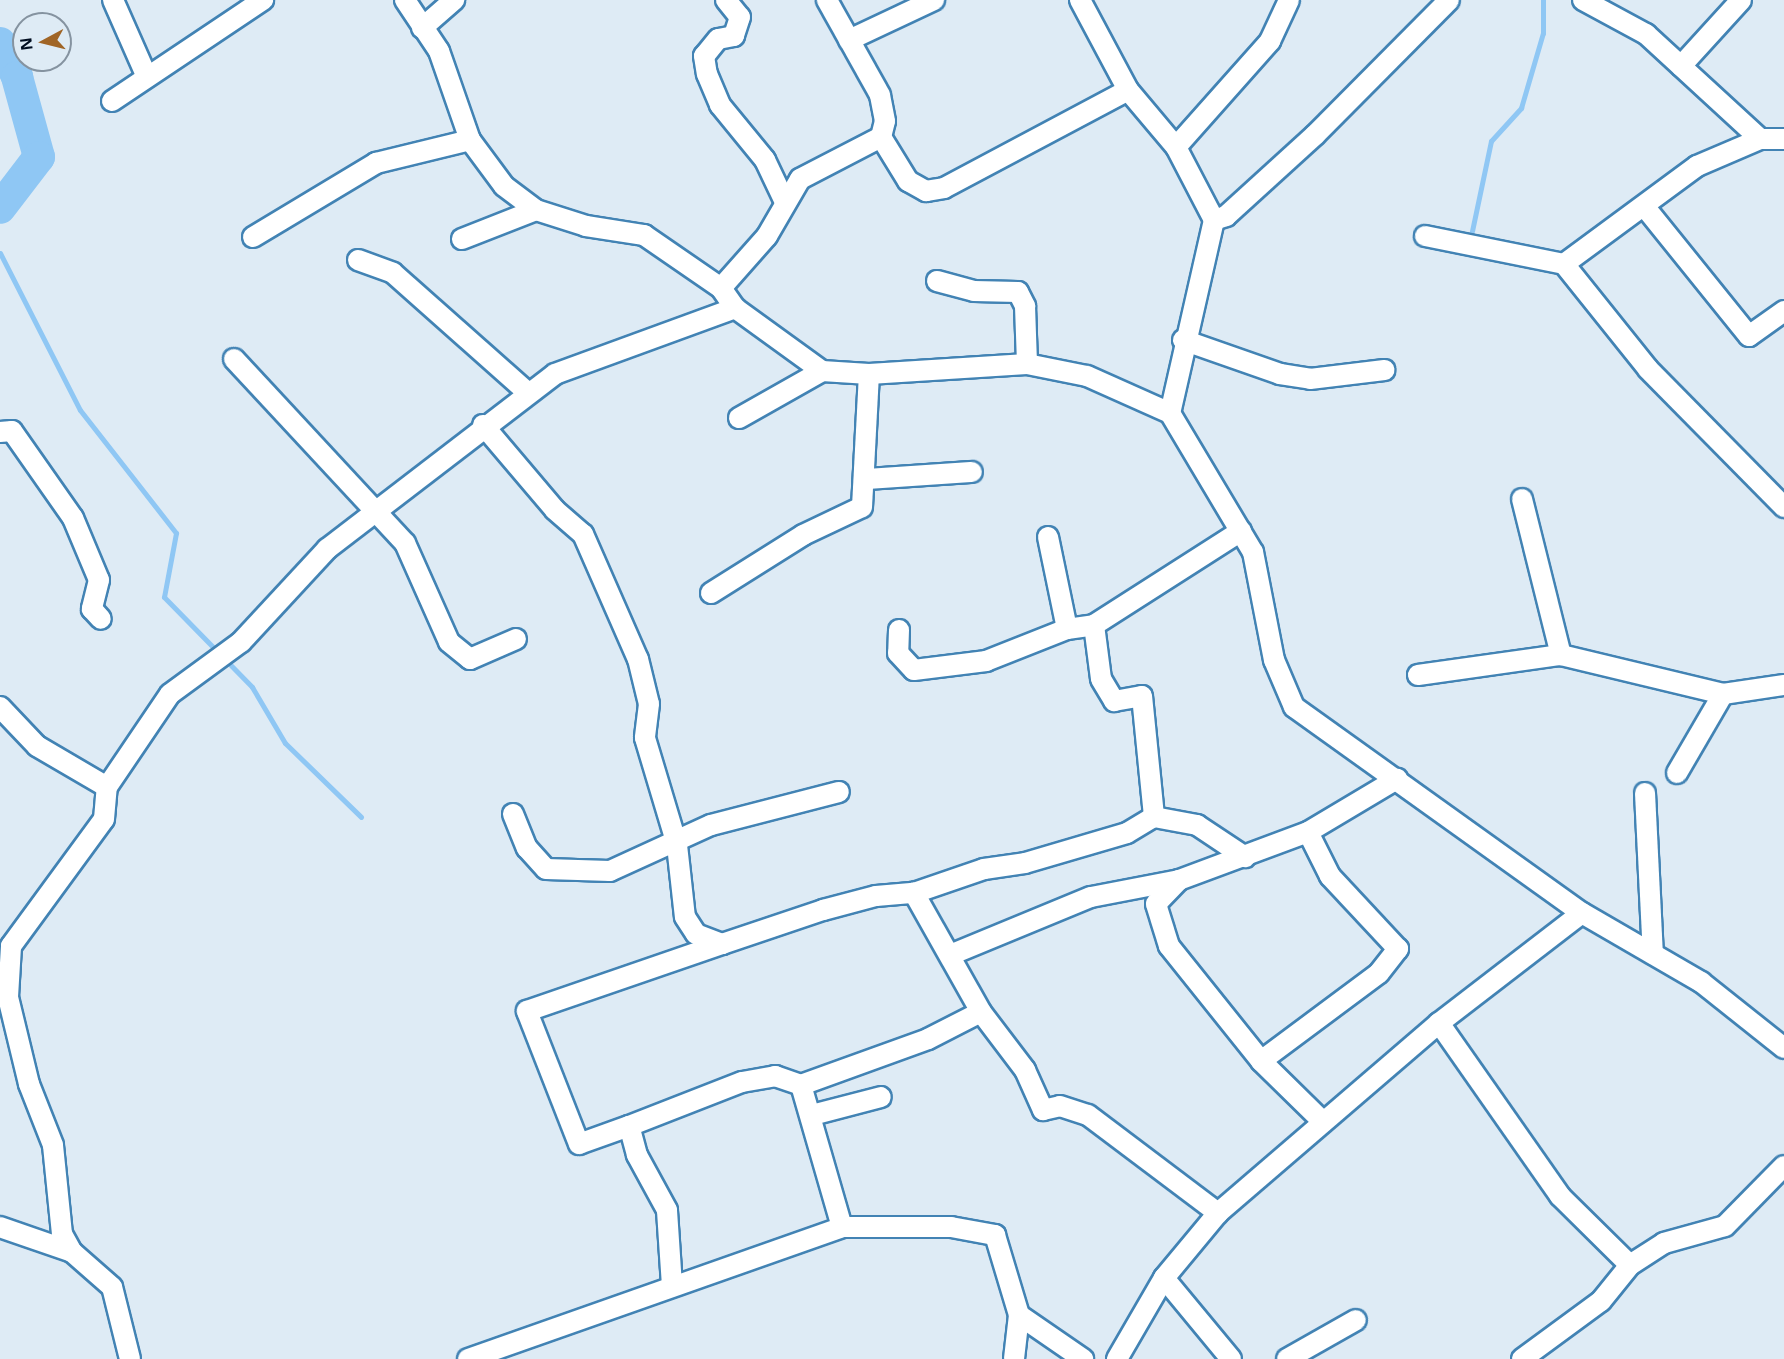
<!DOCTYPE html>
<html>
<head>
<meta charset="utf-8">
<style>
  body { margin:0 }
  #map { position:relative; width:1784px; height:1359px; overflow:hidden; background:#deebf5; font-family:"Noto Sans",sans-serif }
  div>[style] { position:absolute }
  .stream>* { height:5px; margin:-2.5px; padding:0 2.5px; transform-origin:2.5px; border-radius:2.5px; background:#8fc7f4 }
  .river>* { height:32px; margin:-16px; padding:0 16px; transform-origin:16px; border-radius:16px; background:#8fc7f4 }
  .roads { filter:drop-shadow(2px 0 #4283b4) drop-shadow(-2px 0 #4283b4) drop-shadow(0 2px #4283b4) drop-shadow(0 -2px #4283b4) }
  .street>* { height:20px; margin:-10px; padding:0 10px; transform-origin:10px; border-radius:10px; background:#fff }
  span { translate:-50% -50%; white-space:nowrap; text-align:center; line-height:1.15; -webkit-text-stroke:4.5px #deebf5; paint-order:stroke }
  .north { position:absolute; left:12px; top:12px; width:60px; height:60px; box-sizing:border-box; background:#deebf5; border:2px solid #8593a0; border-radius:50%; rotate:263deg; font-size:16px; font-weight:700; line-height:24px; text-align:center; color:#000e21 }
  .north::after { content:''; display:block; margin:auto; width:21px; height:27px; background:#a06526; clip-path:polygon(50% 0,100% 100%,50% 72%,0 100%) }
</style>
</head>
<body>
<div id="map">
  <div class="stream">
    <div style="left:1472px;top:231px;width:92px;rotate:-78.1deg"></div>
    <div style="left:1491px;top:141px;width:45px;rotate:-47.7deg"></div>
    <div style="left:1521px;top:108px;width:78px;rotate:-73.7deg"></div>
    <div style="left:1543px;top:33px;width:33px;rotate:-90deg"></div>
    <div style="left:0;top:253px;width:176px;rotate:63deg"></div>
    <div style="left:80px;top:410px;width:156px;rotate:52deg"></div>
    <div style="left:176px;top:533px;width:65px;rotate:100.6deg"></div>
    <div style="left:164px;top:597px;width:126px;rotate:45.6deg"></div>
    <div style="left:252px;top:687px;width:65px;rotate:59.5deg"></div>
    <div style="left:285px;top:743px;width:106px;rotate:44.2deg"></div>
  </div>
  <div class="river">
    <div style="left:0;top:43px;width:38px;rotate:63deg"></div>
    <div style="left:17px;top:77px;width:83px;rotate:74.6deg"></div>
    <div style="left:39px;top:157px;width:64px;rotate:127.4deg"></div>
  </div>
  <div class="roads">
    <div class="street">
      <div style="left:113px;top:0;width:84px;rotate:66.2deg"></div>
      <div style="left:405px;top:0;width:61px;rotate:56.3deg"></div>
      <div style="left:439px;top:51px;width:94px;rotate:70.8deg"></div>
      <div style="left:470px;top:140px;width:57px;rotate:53.5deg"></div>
      <div style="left:504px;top:186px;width:40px;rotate:37deg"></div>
      <div style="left:536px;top:210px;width:52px;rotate:17.7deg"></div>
      <div style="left:586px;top:226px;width:59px;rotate:8.8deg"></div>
      <div style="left:644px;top:235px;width:93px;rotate:34.5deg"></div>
      <div style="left:721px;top:288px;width:24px;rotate:55deg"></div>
      <div style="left:735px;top:308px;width:107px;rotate:35.9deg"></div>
      <div style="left:822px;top:371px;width:47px;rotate:3.7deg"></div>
      <div style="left:869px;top:374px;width:158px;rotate:-3.6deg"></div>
      <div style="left:1027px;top:364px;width:61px;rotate:11.3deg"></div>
      <div style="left:1087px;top:376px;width:91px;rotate:24deg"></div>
      <div style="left:726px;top:0;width:22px;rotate:51deg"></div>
      <div style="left:740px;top:17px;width:20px;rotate:108deg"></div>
      <div style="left:734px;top:36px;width:16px;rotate:169deg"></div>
      <div style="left:718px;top:39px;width:22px;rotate:129deg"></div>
      <div style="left:704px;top:56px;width:18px;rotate:81deg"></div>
      <div style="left:707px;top:74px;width:34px;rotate:67deg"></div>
      <div style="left:720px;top:105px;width:71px;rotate:50.7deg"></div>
      <div style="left:765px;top:160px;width:44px;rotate:64.6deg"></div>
      <div style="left:1080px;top:0;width:102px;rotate:61.9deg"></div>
      <div style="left:1128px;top:90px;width:75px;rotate:49.9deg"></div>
      <div style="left:1176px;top:147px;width:82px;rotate:62.5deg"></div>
      <div style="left:1214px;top:220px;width:198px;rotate:102.8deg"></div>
      <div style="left:1170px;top:413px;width:162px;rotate:59.2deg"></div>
      <div style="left:1253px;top:552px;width:110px;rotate:79deg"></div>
      <div style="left:1274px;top:660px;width:51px;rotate:66.9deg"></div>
      <div style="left:1294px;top:707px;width:354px;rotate:35.6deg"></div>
      <div style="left:1582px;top:913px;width:138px;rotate:30.1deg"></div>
      <div style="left:1701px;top:982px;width:106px;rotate:38.5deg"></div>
      <div style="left:1583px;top:0;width:72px;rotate:28.4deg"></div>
      <div style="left:1646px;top:34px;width:155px;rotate:42.6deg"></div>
      <div style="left:422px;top:28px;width:43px;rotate:-41.2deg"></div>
      <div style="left:849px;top:40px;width:94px;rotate:-25.2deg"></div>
      <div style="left:1681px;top:66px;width:89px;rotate:-47.7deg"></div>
      <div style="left:112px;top:101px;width:182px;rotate:-33.8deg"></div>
      <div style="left:881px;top:137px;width:52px;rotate:58.5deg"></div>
      <div style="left:908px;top:181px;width:21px;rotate:29deg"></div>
      <div style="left:926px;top:191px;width:18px;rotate:-9deg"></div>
      <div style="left:944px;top:188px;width:208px;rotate:-28deg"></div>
      <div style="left:1176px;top:147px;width:142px;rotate:-48.4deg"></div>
      <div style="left:1270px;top:41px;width:45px;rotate:-65.1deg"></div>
      <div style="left:1644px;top:206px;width:167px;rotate:51.1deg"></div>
      <div style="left:1749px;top:336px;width:43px;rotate:-35.5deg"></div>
      <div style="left:1214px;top:220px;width:13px;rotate:-18deg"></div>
      <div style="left:1226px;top:216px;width:120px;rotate:-42.3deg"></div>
      <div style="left:1315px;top:135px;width:190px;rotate:-45.2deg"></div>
      <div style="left:1425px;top:236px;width:142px;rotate:11.4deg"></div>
      <div style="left:1564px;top:264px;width:134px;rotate:51.3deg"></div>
      <div style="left:1648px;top:369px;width:194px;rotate:45.4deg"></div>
      <div style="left:253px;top:237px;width:144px;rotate:-31deg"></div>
      <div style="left:376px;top:163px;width:97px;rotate:-13.7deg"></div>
      <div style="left:462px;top:239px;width:79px;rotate:-21.4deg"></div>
      <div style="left:358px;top:260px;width:37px;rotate:20deg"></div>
      <div style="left:393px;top:273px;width:181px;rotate:41.6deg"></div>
      <div style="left:1564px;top:264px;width:165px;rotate:-36.4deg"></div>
      <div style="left:1697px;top:166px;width:69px;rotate:-23.2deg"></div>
      <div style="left:1760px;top:139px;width:24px"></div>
      <div style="left:937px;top:281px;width:38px;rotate:15deg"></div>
      <div style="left:974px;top:291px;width:44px;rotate:1.3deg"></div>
      <div style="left:1018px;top:292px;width:16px;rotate:63deg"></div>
      <div style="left:1025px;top:306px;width:58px;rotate:88deg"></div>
      <div style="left:721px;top:288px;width:69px;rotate:-48.5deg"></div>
      <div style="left:767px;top:236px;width:66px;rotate:-59.9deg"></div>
      <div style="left:800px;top:179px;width:91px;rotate:-27.4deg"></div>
      <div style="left:881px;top:137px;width:16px;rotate:-76deg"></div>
      <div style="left:885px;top:121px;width:26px;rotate:-101deg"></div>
      <div style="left:880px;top:95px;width:109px;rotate:-119.2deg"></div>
      <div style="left:1183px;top:340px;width:103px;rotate:19.3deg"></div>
      <div style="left:1280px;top:374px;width:30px;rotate:9deg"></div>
      <div style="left:1310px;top:379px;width:75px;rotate:-6.9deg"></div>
      <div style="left:234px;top:359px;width:251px;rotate:47.1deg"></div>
      <div style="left:405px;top:543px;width:108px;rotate:66deg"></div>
      <div style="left:449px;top:642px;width:27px;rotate:39deg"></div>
      <div style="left:470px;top:659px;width:50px;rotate:-23.5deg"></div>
      <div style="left:739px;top:418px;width:95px;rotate:-29.5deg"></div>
      <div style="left:483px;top:425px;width:111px;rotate:49.7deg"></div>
      <div style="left:555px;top:510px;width:37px;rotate:41deg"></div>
      <div style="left:583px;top:534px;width:137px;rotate:66.3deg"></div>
      <div style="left:638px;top:659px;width:46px;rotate:76.3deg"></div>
      <div style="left:649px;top:704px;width:34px;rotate:97deg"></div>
      <div style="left:645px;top:738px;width:112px;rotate:73.3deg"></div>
      <div style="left:677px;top:845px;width:72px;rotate:83.7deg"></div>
      <div style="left:685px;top:917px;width:20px;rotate:57deg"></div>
      <div style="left:696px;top:934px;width:28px;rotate:21deg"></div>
      <div style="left:722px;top:944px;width:107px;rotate:-18.6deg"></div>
      <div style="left:823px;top:910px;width:55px;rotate:-14.8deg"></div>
      <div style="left:876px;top:896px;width:38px;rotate:-5deg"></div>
      <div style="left:914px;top:893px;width:74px;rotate:-18.9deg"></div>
      <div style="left:984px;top:869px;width:41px;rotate:-8.3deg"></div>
      <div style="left:1025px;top:863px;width:106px;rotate:-16.4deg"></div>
      <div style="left:1127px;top:833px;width:31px;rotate:-31deg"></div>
      <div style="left:0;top:432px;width:12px;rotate:-5deg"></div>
      <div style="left:12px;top:431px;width:106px;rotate:55deg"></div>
      <div style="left:73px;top:518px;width:67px;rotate:67.2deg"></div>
      <div style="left:99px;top:580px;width:30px;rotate:104deg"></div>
      <div style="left:92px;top:609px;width:13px;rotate:48deg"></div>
      <div style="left:866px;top:479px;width:106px;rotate:-3.8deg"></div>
      <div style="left:1522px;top:499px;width:161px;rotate:76deg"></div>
      <div style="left:1241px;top:531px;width:174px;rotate:147.4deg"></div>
      <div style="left:1094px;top:625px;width:54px;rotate:82.6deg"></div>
      <div style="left:1101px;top:679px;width:26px;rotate:59deg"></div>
      <div style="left:1114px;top:701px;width:28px;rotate:-10deg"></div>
      <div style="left:1142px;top:696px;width:122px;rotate:84.3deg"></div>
      <div style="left:1154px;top:817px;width:44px;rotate:10.5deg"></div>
      <div style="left:1197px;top:825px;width:58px;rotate:33.7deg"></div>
      <div style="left:1048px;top:537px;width:94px;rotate:78.3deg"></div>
      <div style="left:711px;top:593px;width:109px;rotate:-32.2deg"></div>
      <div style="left:803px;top:535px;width:65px;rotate:-25.4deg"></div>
      <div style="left:862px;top:507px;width:133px;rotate:-87deg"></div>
      <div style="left:899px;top:630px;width:23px;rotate:92deg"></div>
      <div style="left:898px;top:653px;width:23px;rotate:47deg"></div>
      <div style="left:914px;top:670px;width:73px;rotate:-7.1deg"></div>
      <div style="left:986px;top:661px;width:87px;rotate:-21.6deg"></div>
      <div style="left:1067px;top:629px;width:27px;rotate:-8deg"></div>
      <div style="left:1418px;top:675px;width:144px;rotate:-8deg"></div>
      <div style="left:1561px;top:655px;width:167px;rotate:13.5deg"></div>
      <div style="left:1723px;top:694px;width:62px;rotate:-8.4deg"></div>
      <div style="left:0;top:707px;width:54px;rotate:46.5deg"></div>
      <div style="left:37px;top:746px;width:81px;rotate:30.4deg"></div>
      <div style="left:1677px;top:773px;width:91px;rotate:-59.8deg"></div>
      <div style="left:1645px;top:793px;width:161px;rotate:87.2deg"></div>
      <div style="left:513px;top:814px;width:37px;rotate:68deg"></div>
      <div style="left:527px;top:848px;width:28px;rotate:48deg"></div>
      <div style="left:546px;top:869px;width:64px;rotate:1.8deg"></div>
      <div style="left:610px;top:871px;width:111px;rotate:-24.5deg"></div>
      <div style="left:711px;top:825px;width:132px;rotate:-14.5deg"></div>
      <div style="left:1179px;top:880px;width:33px;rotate:134deg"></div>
      <div style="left:1156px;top:904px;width:44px;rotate:72.8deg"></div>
      <div style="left:1169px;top:946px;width:147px;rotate:51.3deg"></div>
      <div style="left:1261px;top:1061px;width:87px;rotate:44.5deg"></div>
      <div style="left:950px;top:955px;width:152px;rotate:-22.4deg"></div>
      <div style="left:1091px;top:897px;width:90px;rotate:-10.9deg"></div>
      <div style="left:1179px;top:880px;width:138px;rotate:-20.4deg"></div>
      <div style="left:1308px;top:832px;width:104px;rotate:-30.8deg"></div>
      <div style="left:981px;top:1012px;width:73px;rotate:52.8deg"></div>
      <div style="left:1025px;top:1070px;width:44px;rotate:65.8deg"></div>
      <div style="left:1043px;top:1110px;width:17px;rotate:-13deg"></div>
      <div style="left:1060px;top:1106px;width:29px;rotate:18deg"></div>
      <div style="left:1088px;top:1115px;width:163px;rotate:37deg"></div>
      <div style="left:1439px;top:1023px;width:211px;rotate:55deg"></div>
      <div style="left:1560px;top:1196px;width:98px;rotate:44.6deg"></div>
      <div style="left:1261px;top:1061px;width:147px;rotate:-36.7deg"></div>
      <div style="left:1379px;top:973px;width:31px;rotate:-52deg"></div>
      <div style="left:1398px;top:949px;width:100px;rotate:-133deg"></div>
      <div style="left:1330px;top:876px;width:49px;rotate:-116.6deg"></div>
      <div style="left:801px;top:1085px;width:148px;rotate:73.9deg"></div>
      <div style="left:812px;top:1115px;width:71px;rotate:-14.6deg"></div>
      <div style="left:629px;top:1126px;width:121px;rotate:-21.3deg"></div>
      <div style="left:742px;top:1082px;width:34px;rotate:-10deg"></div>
      <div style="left:775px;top:1076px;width:28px;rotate:19deg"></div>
      <div style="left:801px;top:1085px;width:135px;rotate:-19.9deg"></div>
      <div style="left:928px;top:1039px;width:59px;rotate:-27deg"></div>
      <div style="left:981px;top:1012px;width:137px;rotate:-119.4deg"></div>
      <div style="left:0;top:1227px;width:76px;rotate:19.1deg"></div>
      <div style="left:1164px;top:1278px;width:105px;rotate:50.4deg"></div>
      <div style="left:672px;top:1286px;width:76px;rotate:-93.8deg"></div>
      <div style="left:667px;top:1210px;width:63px;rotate:-118.6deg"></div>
      <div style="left:637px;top:1155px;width:30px;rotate:-105deg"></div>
      <div style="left:629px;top:1126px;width:53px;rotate:160.2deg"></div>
      <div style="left:579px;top:1144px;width:143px;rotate:-111.4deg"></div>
      <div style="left:527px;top:1011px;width:206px;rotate:-19deg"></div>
      <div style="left:1019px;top:1315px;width:78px;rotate:34.5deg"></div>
      <div style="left:130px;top:1359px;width:74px;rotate:-104deg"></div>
      <div style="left:112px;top:1287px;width:53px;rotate:-138.8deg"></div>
      <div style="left:72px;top:1252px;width:21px;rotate:-119deg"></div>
      <div style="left:62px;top:1234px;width:89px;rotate:-95.8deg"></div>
      <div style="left:53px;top:1145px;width:66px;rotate:-111.5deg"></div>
      <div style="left:29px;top:1084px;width:89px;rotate:-103.6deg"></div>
      <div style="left:8px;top:997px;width:51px;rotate:-86.6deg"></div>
      <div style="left:11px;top:946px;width:157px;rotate:-53.8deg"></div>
      <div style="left:104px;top:819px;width:32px;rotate:-85deg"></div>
      <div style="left:107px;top:787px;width:112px;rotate:-55.9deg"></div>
      <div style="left:170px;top:694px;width:88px;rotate:-36.2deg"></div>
      <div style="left:241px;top:642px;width:127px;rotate:-47.2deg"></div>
      <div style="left:327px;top:549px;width:287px;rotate:-37.5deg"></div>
      <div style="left:555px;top:374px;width:192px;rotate:-20.1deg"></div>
      <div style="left:468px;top:1359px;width:397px;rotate:-19.4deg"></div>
      <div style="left:842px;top:1227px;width:109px"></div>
      <div style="left:951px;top:1227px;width:45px;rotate:10.3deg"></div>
      <div style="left:995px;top:1235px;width:84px;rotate:73.3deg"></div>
      <div style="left:1019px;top:1315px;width:44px;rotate:96.5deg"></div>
      <div style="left:1117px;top:1359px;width:94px;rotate:-59.9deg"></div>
      <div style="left:1164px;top:1278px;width:85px;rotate:-50.3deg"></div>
      <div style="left:1218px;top:1213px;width:291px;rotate:-40.7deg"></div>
      <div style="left:1439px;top:1023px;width:180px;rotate:-37.6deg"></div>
      <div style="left:1287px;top:1359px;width:79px;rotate:-29.5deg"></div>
      <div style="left:1522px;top:1359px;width:98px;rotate:-36.3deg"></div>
      <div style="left:1601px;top:1301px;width:46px;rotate:-51.1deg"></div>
      <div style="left:1630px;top:1265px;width:40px;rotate:-32.9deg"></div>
      <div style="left:1664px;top:1243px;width:63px;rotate:-15.6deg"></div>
      <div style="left:1725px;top:1226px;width:84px;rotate:-45.5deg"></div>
    </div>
  </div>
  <div class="north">N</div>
</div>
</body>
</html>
